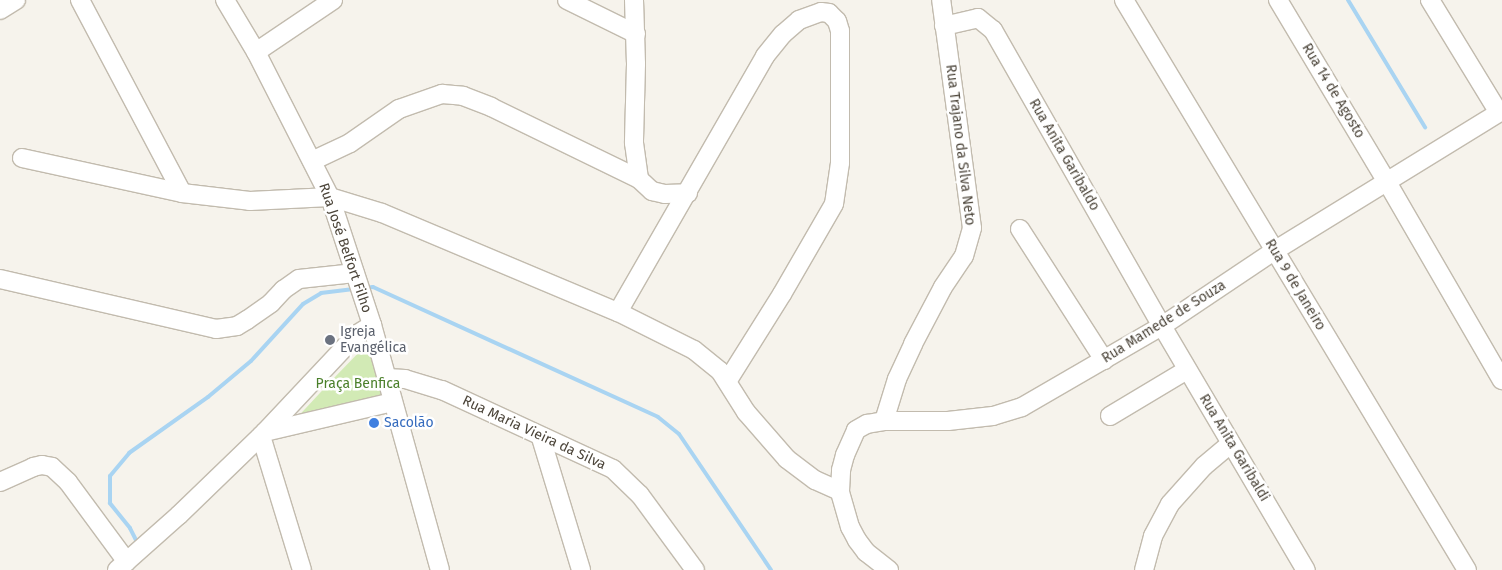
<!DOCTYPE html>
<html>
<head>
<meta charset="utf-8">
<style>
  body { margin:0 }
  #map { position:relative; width:1502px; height:570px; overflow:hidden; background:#f6f3ec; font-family:"Fira Sans",sans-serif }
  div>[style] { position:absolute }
  .green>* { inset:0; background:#d2eab5 }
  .stream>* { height:4px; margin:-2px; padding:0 2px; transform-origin:2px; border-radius:2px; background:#a9d4f2 }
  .roads { filter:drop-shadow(1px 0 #c2bbae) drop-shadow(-1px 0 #c2bbae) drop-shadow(0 1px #c2bbae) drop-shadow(0 -1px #c2bbae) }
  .minor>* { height:18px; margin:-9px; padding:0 9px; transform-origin:9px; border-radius:9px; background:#fff }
  .dots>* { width:14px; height:14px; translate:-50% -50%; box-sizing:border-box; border:2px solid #fff; border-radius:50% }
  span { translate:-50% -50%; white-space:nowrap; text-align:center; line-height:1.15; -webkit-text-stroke:5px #fff; paint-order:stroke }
  .street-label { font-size:14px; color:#4b4439 }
  .worship-label { font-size:14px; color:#5b616d }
  .left { translate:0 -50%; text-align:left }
  .park-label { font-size:14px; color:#4a7f2a }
  .shop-label { font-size:14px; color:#366cbe }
</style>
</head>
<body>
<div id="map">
  <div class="green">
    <div style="clip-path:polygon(366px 345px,386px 397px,291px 424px,333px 379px)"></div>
  </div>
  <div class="stream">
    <div style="left:1348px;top:0;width:149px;rotate:58.8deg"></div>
    <div style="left:365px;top:288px;width:8px;rotate:-7deg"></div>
    <div style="left:373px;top:287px;width:313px;rotate:24.5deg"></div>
    <div style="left:658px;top:417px;width:27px;rotate:39deg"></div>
    <div style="left:679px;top:434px;width:164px;rotate:55.9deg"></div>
    <div style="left:138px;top:544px;width:18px;rotate:-117deg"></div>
    <div style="left:130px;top:528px;width:32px;rotate:-129deg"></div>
    <div style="left:110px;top:503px;width:27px;rotate:-90deg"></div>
    <div style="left:110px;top:476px;width:30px;rotate:-50deg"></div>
    <div style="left:129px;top:453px;width:97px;rotate:-35.3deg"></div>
    <div style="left:208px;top:397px;width:56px;rotate:-39.9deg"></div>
    <div style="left:251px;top:361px;width:77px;rotate:-47.6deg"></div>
    <div style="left:303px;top:304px;width:21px;rotate:-31deg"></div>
    <div style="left:321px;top:293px;width:35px;rotate:-7deg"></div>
  </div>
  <div class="roads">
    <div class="minor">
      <div style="left:80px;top:0;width:218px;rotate:62.1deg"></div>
      <div style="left:225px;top:0;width:61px;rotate:59.2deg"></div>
      <div style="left:256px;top:52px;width:163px;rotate:63deg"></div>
      <div style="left:330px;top:197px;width:135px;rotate:71.8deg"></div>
      <div style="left:372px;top:325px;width:254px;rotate:74.5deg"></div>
      <div style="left:567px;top:0;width:77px;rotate:26.2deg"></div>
      <div style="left:634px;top:0;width:64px;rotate:88.2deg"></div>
      <div style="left:636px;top:64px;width:79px;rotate:91.5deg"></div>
      <div style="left:634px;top:143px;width:36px;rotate:82deg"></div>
      <div style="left:639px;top:179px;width:18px;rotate:43deg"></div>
      <div style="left:652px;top:191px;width:13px;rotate:13deg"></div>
      <div style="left:665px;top:194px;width:23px;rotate:-2deg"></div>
      <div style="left:1124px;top:0;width:665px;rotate:58.96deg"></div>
      <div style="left:1278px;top:0;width:212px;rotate:59.1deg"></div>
      <div style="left:1387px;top:182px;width:229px;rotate:59.9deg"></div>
      <div style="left:1430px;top:0;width:132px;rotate:58.6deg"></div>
      <div style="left:0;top:10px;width:19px;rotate:-32deg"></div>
      <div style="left:944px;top:26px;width:35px;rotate:-13deg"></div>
      <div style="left:978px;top:18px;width:19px;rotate:39deg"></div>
      <div style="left:993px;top:30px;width:341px;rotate:60.3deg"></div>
      <div style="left:1162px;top:326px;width:283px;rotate:59.5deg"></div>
      <div style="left:256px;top:52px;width:93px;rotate:-34deg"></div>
      <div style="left:22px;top:158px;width:164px;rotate:12.3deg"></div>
      <div style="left:182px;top:193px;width:68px;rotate:6.7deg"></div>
      <div style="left:250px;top:201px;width:80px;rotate:-2.9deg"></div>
      <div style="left:330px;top:197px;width:54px;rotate:17.1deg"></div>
      <div style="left:382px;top:213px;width:256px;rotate:22.8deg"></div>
      <div style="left:618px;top:312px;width:85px;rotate:26.6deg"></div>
      <div style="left:694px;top:350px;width:33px;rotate:39deg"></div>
      <div style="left:720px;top:371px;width:49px;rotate:57.6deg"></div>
      <div style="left:746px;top:412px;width:62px;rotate:48.9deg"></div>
      <div style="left:787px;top:459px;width:35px;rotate:37deg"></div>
      <div style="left:815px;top:480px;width:27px;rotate:24deg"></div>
      <div style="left:312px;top:161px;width:42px;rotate:-25.3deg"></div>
      <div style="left:350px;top:143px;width:60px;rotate:-34.8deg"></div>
      <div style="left:399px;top:109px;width:46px;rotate:-19.2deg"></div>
      <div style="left:442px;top:94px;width:21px;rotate:5deg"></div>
      <div style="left:463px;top:96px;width:30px;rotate:21deg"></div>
      <div style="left:491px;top:107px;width:165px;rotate:25.9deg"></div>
      <div style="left:1020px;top:229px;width:156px;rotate:57.3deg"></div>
      <div style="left:0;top:279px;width:222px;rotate:13deg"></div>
      <div style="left:216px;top:329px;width:21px;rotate:-8deg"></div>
      <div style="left:237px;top:326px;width:12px;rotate:-31deg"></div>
      <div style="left:247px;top:320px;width:29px;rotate:-35deg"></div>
      <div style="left:271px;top:303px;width:18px;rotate:-47deg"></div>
      <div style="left:283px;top:290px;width:19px;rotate:-35deg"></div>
      <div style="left:299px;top:279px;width:56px;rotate:-6.1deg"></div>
      <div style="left:618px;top:312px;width:295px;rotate:-60.1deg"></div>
      <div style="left:765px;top:56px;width:28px;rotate:-51deg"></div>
      <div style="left:783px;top:34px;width:21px;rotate:-41deg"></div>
      <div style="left:799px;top:20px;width:23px;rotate:-20deg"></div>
      <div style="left:821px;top:12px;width:8px;rotate:7deg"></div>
      <div style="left:829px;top:13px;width:11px;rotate:45deg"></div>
      <div style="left:837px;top:21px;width:10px;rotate:73deg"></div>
      <div style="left:840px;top:31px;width:132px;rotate:90deg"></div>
      <div style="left:840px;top:163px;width:41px;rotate:98.3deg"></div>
      <div style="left:834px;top:204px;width:104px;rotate:120deg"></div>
      <div style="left:782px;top:294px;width:102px;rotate:122.1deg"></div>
      <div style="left:387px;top:378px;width:18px;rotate:3deg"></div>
      <div style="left:405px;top:379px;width:39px;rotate:17deg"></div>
      <div style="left:442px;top:390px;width:188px;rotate:24.8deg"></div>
      <div style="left:613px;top:469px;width:37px;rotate:44deg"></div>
      <div style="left:640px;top:495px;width:93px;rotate:53.7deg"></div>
      <div style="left:1110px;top:416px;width:90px;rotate:-30.9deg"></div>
      <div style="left:884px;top:421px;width:44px;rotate:-72.8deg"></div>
      <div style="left:897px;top:379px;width:38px;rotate:-65deg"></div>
      <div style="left:913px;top:344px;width:64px;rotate:-62.2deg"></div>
      <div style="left:943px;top:287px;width:37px;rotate:-56deg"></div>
      <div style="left:964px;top:256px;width:29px;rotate:-74deg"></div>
      <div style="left:972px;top:228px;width:230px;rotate:-97.7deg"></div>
      <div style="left:265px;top:432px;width:131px;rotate:-13.2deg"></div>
      <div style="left:261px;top:436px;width:140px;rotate:73deg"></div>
      <div style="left:541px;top:438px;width:138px;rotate:73.1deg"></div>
      <div style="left:0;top:482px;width:36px;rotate:-24deg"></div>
      <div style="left:33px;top:467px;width:9px;rotate:-13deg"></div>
      <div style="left:42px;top:465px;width:10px;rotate:11deg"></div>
      <div style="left:52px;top:467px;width:22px;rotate:43deg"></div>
      <div style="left:68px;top:482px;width:99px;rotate:53.6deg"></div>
      <div style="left:117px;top:570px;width:83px;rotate:-41.6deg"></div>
      <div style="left:179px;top:515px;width:120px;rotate:-44deg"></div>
      <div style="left:265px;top:432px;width:133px;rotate:-46.8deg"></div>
      <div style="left:356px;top:335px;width:19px;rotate:-32deg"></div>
      <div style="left:889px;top:570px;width:29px;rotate:-142deg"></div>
      <div style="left:866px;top:552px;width:15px;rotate:-127deg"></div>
      <div style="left:857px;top:540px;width:15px;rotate:-118deg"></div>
      <div style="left:850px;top:527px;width:37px;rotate:-106deg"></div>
      <div style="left:840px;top:491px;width:21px;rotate:-87deg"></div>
      <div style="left:841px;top:470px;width:16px;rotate:-75deg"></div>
      <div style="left:845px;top:455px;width:27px;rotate:-66deg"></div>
      <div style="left:856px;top:430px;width:13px;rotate:-29deg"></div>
      <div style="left:867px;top:424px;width:17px;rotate:-10deg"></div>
      <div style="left:884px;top:421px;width:64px"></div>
      <div style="left:948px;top:421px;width:45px;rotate:-6.3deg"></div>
      <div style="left:993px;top:416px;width:30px;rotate:-17deg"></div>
      <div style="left:1022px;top:407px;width:162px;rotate:-30.1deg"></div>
      <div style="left:1162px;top:326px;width:135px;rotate:-33.8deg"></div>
      <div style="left:1274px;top:251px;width:268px;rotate:-31.6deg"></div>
      <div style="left:1144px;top:570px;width:35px;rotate:-75deg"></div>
      <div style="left:1153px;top:536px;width:36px;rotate:-62deg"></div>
      <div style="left:1170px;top:504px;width:51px;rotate:-48.2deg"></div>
      <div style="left:1204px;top:466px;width:35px;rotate:-40deg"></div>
    </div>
  </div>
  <div class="dots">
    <div style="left:330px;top:340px;background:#6b7280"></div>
    <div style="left:374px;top:423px;background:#3f7fe0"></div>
  </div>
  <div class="street-label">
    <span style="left:1333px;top:91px;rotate:59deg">Rua 14 de Agosto</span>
    <span style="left:960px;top:145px;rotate:83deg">Rua Trajano da Silva Neto</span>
    <span style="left:1064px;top:155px;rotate:60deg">Rua Anita Garibaldo</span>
    <span style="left:345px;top:248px;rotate:71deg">Rua José Belfort Filho</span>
    <span style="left:1295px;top:285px;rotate:59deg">Rua 9 de Janeiro</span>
    <span style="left:1164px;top:322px;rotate:-32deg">Rua Mamede de Souza</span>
    <span style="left:534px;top:433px;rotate:25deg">Rua Maria Vieira da Silva</span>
    <span style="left:1234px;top:448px;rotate:59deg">Rua Anita Garibaldi</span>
  </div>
  <div class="worship-label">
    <span class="left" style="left:340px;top:340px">Igreja<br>Evangélica</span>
  </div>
  <div class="park-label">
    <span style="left:358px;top:384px">Praça Benfica</span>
  </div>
  <div class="shop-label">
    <span class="left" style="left:384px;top:423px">Sacolão</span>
  </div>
</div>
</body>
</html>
